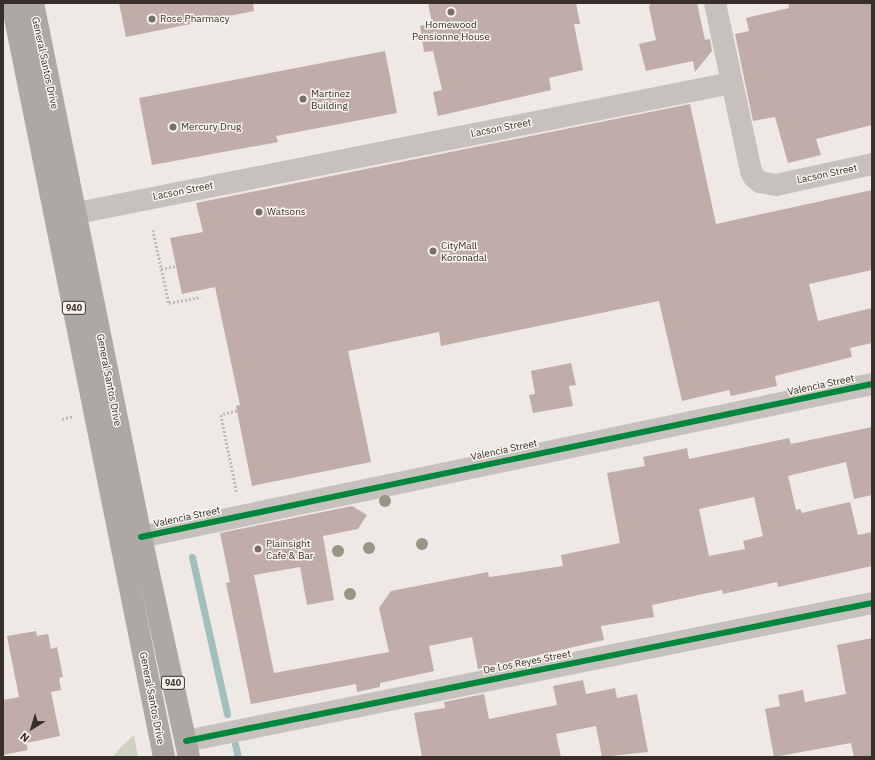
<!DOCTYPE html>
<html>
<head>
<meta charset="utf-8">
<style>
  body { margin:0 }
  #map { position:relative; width:875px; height:760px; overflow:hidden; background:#eee9e5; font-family:"IBM Plex Sans",sans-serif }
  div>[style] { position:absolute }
  .green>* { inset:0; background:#d0d2c0 }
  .stream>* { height:7px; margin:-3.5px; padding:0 3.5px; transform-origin:3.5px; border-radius:3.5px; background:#a2bfbd }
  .building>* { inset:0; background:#c0ada8 }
  .path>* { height:2.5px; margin-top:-1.25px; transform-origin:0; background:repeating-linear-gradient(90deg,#c0bab6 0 2px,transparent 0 4px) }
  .street>* { height:22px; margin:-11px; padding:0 11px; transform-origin:11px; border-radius:11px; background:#c7c1bd }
  .highway>* { height:22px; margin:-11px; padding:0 11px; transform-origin:11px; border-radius:11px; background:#ada8a4 }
  .cycleway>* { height:6px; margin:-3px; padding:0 3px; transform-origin:3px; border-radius:3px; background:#00873e }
  .trees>* { width:12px; height:12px; margin:-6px; border-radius:50%; background:#949882 }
  .dots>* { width:11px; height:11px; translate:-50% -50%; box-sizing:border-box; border:2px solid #f9f3ed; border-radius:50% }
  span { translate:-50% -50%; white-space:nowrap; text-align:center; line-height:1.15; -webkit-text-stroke:3px #f9f3ed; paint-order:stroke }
  .shield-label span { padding:1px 3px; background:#f9f3ed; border:1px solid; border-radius:3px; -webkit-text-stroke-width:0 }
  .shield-label { font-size:9px; color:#382f2b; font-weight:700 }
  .poi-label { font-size:10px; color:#382f2b }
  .left { translate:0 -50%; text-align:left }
  .street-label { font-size:10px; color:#382f2b }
  .frame { position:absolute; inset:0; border:4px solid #382f2b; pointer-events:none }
  .north { position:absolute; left:12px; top:708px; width:40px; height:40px; -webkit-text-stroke:3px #f9f3ed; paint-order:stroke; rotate:218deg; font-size:11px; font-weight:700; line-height:16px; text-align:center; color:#382f2b }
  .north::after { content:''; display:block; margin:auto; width:14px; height:18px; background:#382f2b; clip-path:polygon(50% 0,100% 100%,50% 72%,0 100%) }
</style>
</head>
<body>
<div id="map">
  <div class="green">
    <div style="clip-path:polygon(134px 735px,138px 757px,113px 757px,120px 748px)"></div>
  </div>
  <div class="stream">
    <div style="left:192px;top:557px;width:161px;rotate:77.4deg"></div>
    <div style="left:235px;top:744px;width:13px;rotate:77deg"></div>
  </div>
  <div class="building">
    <div style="clip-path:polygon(119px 3px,253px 3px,254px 11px,126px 37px)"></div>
    <div style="clip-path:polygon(428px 3px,576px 3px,580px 24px,574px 24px,583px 70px,549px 78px,551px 90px,438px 116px,433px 92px,442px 90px,433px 51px,424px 52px,420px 26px,432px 23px)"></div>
    <div style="clip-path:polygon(651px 3px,697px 3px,705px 40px,710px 39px,712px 51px,695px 72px,693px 61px,646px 71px,639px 44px,656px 40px,649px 7px)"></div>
    <div style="clip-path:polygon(788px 3px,872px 3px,872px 125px,816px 139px,821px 155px,788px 163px,775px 117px,753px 121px,735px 34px,749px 31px,746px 18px,789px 8px)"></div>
    <div style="clip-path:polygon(385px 51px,397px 113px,276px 136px,278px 142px,152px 165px,139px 98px)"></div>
    <div style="clip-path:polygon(690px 104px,716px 224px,872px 190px,872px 270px,809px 284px,818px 321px,872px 308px,872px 343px,850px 348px,852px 357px,775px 376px,777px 386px,731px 396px,729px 390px,682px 401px,659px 301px,441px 346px,439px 332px,348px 351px,371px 462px,252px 486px,236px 406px,240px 405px,215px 287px,182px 294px,170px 238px,203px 232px,196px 203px)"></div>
    <div style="clip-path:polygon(571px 363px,576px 385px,569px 386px,573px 406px,533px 413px,529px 395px,535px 394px,531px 371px)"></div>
    <div style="clip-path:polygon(evenodd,872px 427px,872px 495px,854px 499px,846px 462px,788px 476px,796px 510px,800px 509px,802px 513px,850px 502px,858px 535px,872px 532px,872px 566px,778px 587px,777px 582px,723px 594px,722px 590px,652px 605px,654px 617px,601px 626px,604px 640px,478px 669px,472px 637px,429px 646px,434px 671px,380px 683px,380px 687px,357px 692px,356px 684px,251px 704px,226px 583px,230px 582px,220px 533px,352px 506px,367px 515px,358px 529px,323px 536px,334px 600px,307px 605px,300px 567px,254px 575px,274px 673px,389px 652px,379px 608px,391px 591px,488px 572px,489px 577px,563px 566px,561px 555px,620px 543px,607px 473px,645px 466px,643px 457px,687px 448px,689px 459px,789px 438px,791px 444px,872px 427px,754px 497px,763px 536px,743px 541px,745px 549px,709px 556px,699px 509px,754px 497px)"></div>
    <div style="clip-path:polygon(36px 631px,37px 636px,48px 634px,51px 649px,57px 647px,63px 677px,59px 678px,61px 690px,51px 692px,60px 736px,26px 743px,28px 750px,3px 755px,3px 700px,19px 697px,7px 636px)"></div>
    <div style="clip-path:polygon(872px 638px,872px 757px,854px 757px,851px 743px,774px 757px,765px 709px,780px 706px,778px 695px,803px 690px,805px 702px,846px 694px,837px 645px)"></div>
    <div style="clip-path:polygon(583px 680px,586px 694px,615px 688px,617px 698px,637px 694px,648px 752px,602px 757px,596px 726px,556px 734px,561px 757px,422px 757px,414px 713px,445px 708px,444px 702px,484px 694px,489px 719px,557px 705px,553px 686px)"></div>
  </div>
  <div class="path">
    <div style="left:153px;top:230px;width:75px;rotate:77.6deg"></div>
    <div style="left:169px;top:303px;width:32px;rotate:-11deg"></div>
    <div style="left:161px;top:269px;width:15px;rotate:-11deg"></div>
    <div style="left:237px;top:411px;width:16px;rotate:166deg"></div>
    <div style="left:221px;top:415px;width:80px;rotate:78.4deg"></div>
    <div style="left:62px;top:419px;width:11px;rotate:-15deg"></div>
  </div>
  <div class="street">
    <div style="left:715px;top:3px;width:172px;rotate:77.9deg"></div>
    <div style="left:751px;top:171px;width:7px;rotate:63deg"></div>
    <div style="left:754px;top:177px;width:8px;rotate:40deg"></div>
    <div style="left:760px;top:182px;width:16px;rotate:11deg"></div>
    <div style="left:776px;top:185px;width:98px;rotate:-12.3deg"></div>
    <div style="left:57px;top:217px;width:687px;rotate:-11.24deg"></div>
    <div style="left:141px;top:537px;width:747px;rotate:-11.82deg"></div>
    <div style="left:186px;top:741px;width:700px;rotate:-11.37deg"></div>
  </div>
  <div class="highway">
    <div style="left:12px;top:3px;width:769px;rotate:78.6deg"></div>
    <div style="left:33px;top:3px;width:545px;rotate:78.57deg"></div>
    <div style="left:141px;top:537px;width:225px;rotate:77.7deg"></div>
  </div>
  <div class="cycleway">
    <div style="left:141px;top:537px;width:747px;rotate:-11.82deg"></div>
    <div style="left:186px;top:741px;width:700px;rotate:-11.37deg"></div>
  </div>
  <div class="trees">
    <div style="left:385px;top:501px"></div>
    <div style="left:422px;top:544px"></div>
    <div style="left:369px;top:548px"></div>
    <div style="left:338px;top:551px"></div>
    <div style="left:350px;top:594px"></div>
  </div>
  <div class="dots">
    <div style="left:451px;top:12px;background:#78706c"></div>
    <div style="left:152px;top:19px;background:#78706c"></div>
    <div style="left:303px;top:99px;background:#78706c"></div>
    <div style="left:173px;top:127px;background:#78706c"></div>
    <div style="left:259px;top:212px;background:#78706c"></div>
    <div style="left:433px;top:251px;background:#78706c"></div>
    <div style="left:258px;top:549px;background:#78706c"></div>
  </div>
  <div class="shield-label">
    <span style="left:74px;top:308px">940</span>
    <span style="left:173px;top:683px">940</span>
  </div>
  <div class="poi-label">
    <span class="left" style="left:160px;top:19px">Rose Pharmacy</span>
    <span style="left:451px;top:30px">Homewood<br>Pensionne House</span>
    <span class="left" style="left:311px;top:99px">Martinez<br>Building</span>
    <span class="left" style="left:181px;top:127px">Mercury Drug</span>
    <span class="left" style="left:267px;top:212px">Watsons</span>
    <span class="left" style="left:441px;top:251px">CityMall<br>Koronadal</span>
    <span class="left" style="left:266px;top:549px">Plainsight<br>Cafe &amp; Bar</span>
  </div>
  <div class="street-label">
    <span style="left:45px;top:63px;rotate:78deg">General Santos Drive</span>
    <span style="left:501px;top:128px;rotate:-11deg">Lacson Street</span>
    <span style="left:827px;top:174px;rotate:-12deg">Lacson Street</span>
    <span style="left:183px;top:191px;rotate:-11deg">Lacson Street</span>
    <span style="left:109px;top:380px;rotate:79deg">General Santos Drive</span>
    <span style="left:821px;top:385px;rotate:-12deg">Valencia Street</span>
    <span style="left:504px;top:450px;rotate:-12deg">Valencia Street</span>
    <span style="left:187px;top:517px;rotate:-12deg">Valencia Street</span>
    <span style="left:527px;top:662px;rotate:-11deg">De Los Reyes Street</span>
    <span style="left:152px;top:698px;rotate:79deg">General Santos Drive</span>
  </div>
  <div class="frame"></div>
  <div class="north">N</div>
</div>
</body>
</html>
